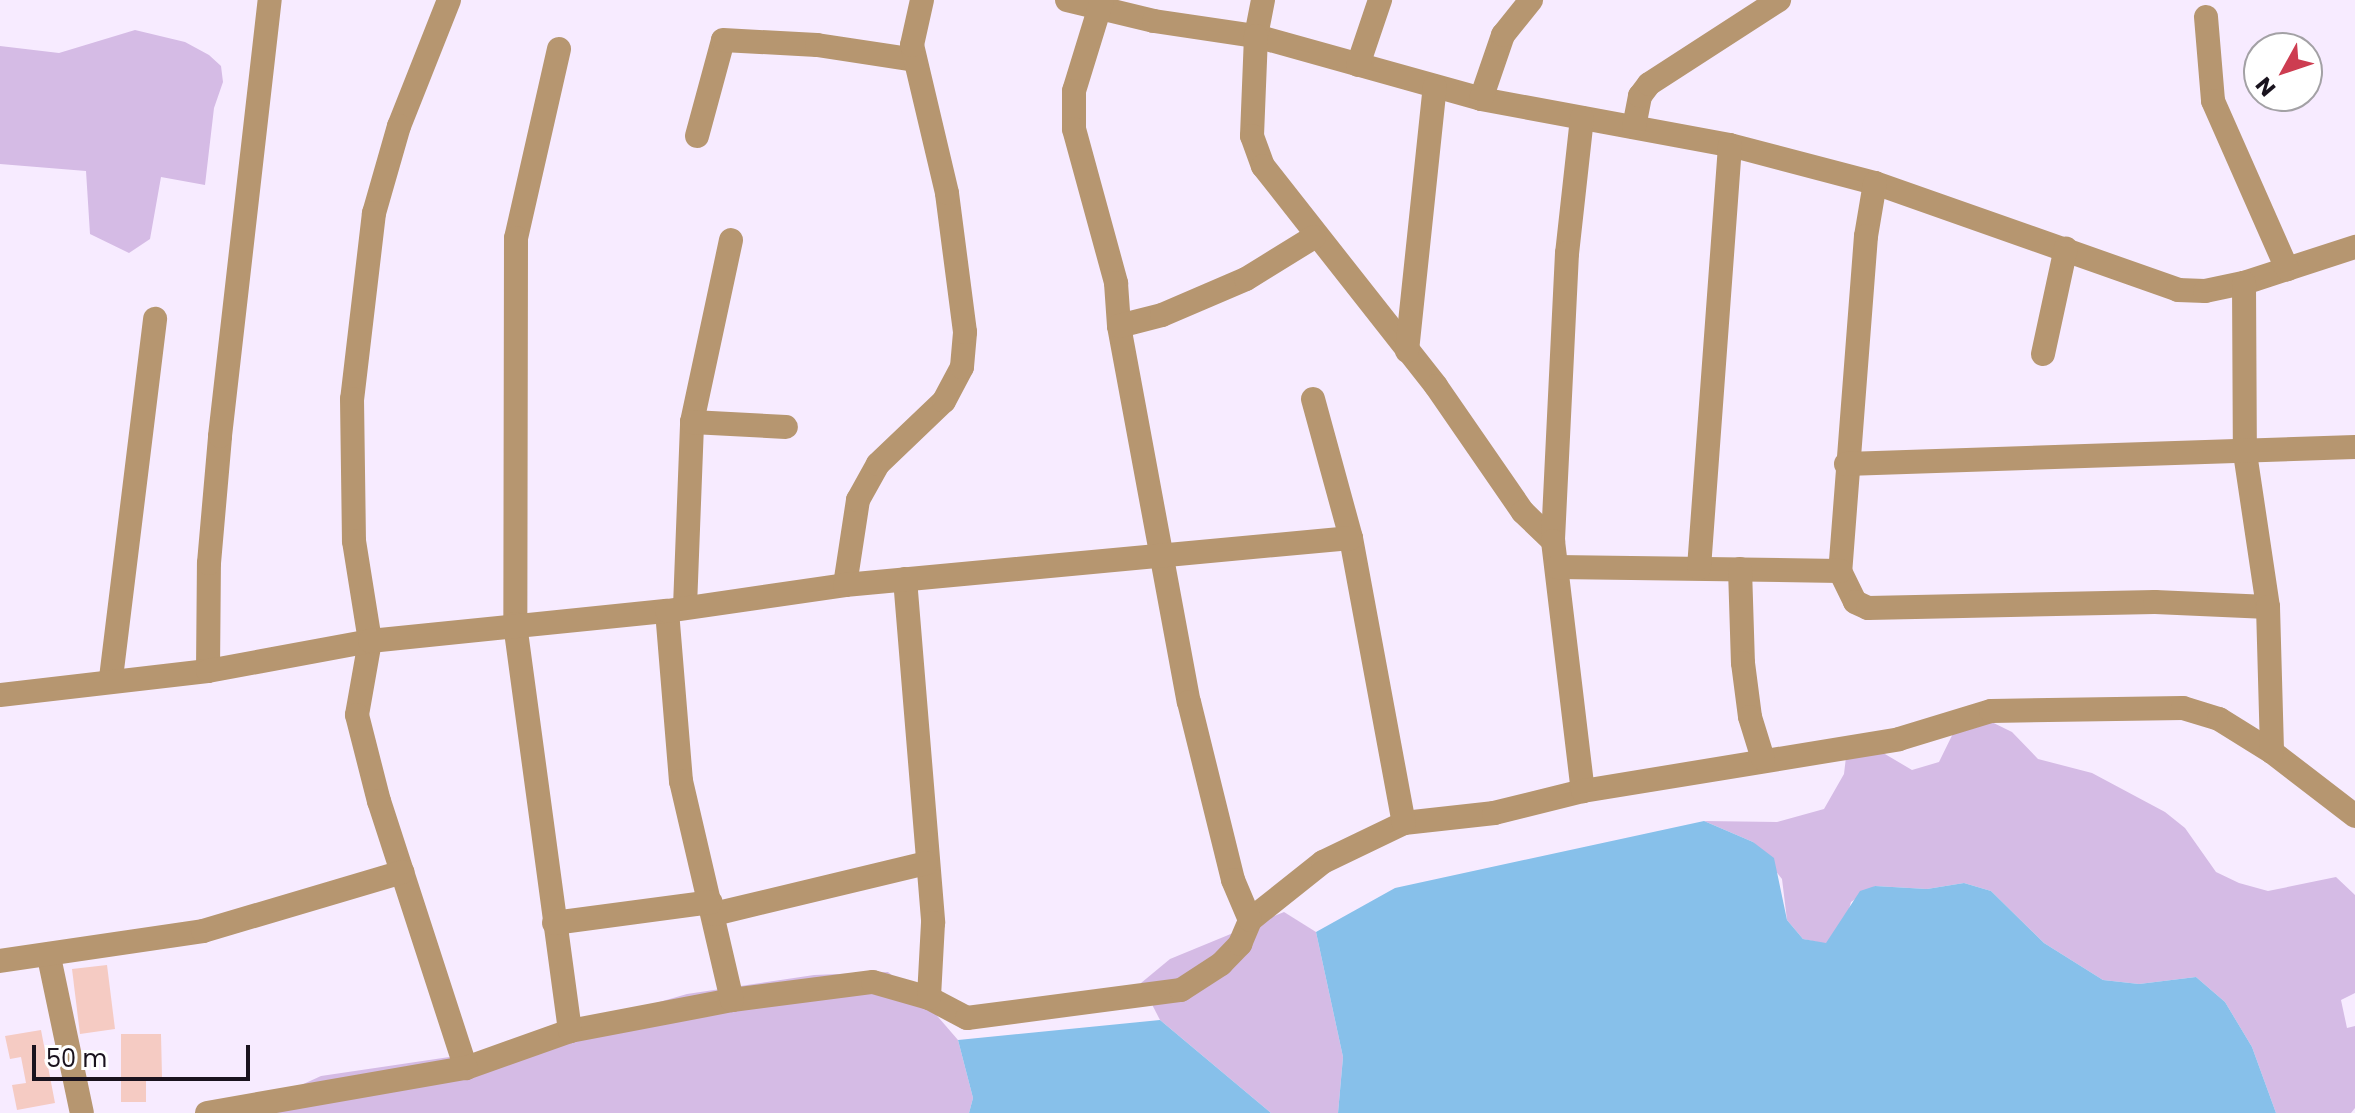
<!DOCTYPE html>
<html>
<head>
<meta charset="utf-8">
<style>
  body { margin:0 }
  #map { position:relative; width:2355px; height:1113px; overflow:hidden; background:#f7ebff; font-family:Poppins,sans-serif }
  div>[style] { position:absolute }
  .green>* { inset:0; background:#d5bbe5 }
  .water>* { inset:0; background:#87c0ea }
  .building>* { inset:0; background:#f5cbc3 }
  .street>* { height:24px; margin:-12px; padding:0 12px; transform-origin:12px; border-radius:12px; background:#b69670 }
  span { translate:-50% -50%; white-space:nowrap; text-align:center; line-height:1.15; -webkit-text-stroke:6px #fff; paint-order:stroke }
  .north { position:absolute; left:2243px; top:32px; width:80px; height:80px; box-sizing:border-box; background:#fff; border:2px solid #a3a1a5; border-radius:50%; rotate:230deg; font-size:22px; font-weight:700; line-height:32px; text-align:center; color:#1a131e }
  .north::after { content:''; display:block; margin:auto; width:28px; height:36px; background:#cd3d51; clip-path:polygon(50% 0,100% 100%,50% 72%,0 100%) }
  .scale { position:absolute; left:32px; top:1045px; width:218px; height:36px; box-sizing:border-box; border:4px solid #1a131e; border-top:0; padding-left:10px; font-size:24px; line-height:28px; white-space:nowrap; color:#1a131e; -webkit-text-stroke:6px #fff; paint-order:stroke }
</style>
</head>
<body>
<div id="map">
  <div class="green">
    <div style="clip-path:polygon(135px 30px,185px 42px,209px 55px,221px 66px,223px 82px,214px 108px,205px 185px,161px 177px,150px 239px,129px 253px,90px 234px,86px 171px,0 164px,0 46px,59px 53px)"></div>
    <div style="clip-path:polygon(1965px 709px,2012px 732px,2038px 759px,2092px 773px,2165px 812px,2185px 828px,2216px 872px,2239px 883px,2268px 891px,2336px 877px,2355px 895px,2355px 993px,2341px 1000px,2347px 1028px,2355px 1026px,2355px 1108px,2351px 1113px,2276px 1113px,2252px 1047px,2225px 1002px,2196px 977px,2139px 984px,2103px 980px,2044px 943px,1991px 891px,1964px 883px,1927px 889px,1875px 886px,1851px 902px,1846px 920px,1826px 944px,1803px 939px,1787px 920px,1782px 879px,1753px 842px,1704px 821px,1777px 822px,1824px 809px,1844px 774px,1848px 740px,1868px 744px,1912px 770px,1939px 762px)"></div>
    <div style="clip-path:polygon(1284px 912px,1316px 932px,1343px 1057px,1338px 1113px,1271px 1113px,1160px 1020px,1141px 983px,1170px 959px)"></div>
    <div style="clip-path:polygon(888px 972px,926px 1003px,958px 1040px,973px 1098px,969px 1113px,240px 1113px,321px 1076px,490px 1051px,687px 994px,814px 975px)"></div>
  </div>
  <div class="water">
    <div style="clip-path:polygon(1704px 821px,1753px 842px,1774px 858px,1787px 920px,1803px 939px,1826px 943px,1860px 891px,1875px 886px,1927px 889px,1964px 883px,1991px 891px,2044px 943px,2103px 980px,2139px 984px,2196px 977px,2225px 1002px,2252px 1047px,2276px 1113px,1338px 1113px,1343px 1057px,1316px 932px,1395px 888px)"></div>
    <div style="clip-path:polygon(1160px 1020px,1271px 1113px,969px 1113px,973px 1098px,958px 1040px)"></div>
  </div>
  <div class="building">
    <div style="clip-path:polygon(107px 965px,115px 1029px,80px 1034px,72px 969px)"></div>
    <div style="clip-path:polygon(41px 1030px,55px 1103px,17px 1110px,12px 1085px,26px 1083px,21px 1057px,10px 1059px,5px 1036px)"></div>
    <div style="clip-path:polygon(121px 1034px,161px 1034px,162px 1077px,146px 1077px,146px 1102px,121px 1102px)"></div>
  </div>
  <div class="street">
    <div style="left:449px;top:0;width:136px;rotate:111.6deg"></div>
    <div style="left:399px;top:126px;width:91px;rotate:106deg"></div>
    <div style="left:374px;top:213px;width:187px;rotate:96.7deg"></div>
    <div style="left:352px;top:399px;width:142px;rotate:89.2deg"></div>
    <div style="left:354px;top:541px;width:101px;rotate:80.9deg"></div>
    <div style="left:370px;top:641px;width:75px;rotate:100deg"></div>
    <div style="left:357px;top:715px;width:89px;rotate:75.7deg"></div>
    <div style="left:379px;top:801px;width:281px;rotate:72deg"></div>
    <div style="left:466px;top:1068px;width:110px;rotate:-19.6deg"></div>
    <div style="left:570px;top:1031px;width:165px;rotate:-10.8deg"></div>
    <div style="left:732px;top:1000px;width:142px;rotate:-7.3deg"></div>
    <div style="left:873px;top:982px;width:58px;rotate:15.9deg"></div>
    <div style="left:929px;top:998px;width:43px;rotate:27.8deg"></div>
    <div style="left:967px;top:1018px;width:216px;rotate:-7.5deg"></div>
    <div style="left:1181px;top:990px;width:48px;rotate:-33deg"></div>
    <div style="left:1221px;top:964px;width:28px;rotate:-46deg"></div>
    <div style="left:1240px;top:944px;width:26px;rotate:-67deg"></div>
    <div style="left:1250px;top:920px;width:93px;rotate:-38.5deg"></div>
    <div style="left:1323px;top:862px;width:90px;rotate:-25.7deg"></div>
    <div style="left:1404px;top:823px;width:91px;rotate:-6.3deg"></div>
    <div style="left:1494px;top:813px;width:92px;rotate:-13.9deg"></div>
    <div style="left:1067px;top:0;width:89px;rotate:13.6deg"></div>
    <div style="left:1154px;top:21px;width:103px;rotate:8.4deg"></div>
    <div style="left:1256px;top:36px;width:234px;rotate:15.6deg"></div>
    <div style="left:1481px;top:99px;width:253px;rotate:10.5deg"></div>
    <div style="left:1730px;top:145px;width:150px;rotate:14.7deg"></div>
    <div style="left:1875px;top:183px;width:321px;rotate:19.4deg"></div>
    <div style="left:2178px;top:290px;width:27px;rotate:2deg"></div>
    <div style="left:2205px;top:291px;width:40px;rotate:-12deg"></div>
    <div style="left:2244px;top:283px;width:117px;rotate:-18deg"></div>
    <div style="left:1102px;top:0;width:95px;rotate:107.1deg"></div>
    <div style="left:1074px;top:91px;width:38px;rotate:90deg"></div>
    <div style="left:1074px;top:129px;width:160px;rotate:74.7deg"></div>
    <div style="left:1116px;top:283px;width:43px;rotate:86deg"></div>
    <div style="left:1119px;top:326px;width:382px;rotate:79.5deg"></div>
    <div style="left:1189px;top:702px;width:183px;rotate:76.1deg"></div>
    <div style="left:1233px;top:880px;width:43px;rotate:67deg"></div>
    <div style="left:1263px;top:0;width:37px;rotate:101deg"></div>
    <div style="left:1256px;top:36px;width:100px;rotate:92.3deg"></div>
    <div style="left:1252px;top:136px;width:32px;rotate:70deg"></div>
    <div style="left:1263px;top:166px;width:280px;rotate:51.8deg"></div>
    <div style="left:1436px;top:386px;width:153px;rotate:55.4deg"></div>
    <div style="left:1523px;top:512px;width:42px;rotate:44deg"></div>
    <div style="left:2206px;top:17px;width:84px;rotate:85.2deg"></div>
    <div style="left:2213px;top:101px;width:184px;rotate:66.2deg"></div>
    <div style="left:559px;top:49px;width:194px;rotate:102.8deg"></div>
    <div style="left:516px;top:238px;width:386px;rotate:90.1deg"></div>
    <div style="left:515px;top:624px;width:411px;rotate:82.3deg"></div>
    <div style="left:1358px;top:65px;width:69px;rotate:-71.3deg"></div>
    <div style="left:1481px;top:99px;width:68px;rotate:-71deg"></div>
    <div style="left:1503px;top:35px;width:45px;rotate:-51.3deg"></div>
    <div style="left:1582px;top:118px;width:136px;rotate:96.3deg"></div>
    <div style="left:1567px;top:253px;width:288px;rotate:92.8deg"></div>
    <div style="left:1553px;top:541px;width:252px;rotate:83.2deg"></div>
    <div style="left:1583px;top:791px;width:320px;rotate:-9.3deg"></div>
    <div style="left:1899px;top:739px;width:96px;rotate:-16.9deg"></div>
    <div style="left:1991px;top:711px;width:192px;rotate:-0.9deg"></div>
    <div style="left:2183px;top:708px;width:38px;rotate:17deg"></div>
    <div style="left:2219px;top:719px;width:62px;rotate:31.9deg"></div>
    <div style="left:2272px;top:752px;width:105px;rotate:37.6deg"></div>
    <div style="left:1634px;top:127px;width:32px;rotate:-79deg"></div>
    <div style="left:1640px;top:96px;width:15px;rotate:-53deg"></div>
    <div style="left:1649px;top:84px;width:155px;rotate:-32.9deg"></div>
    <div style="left:697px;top:136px;width:99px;rotate:-74.8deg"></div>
    <div style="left:723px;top:40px;width:94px;rotate:3deg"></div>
    <div style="left:817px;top:45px;width:99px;rotate:8.7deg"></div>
    <div style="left:1875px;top:183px;width:54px;rotate:99.6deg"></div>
    <div style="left:1866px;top:236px;width:336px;rotate:94.4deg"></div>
    <div style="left:1840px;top:571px;width:34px;rotate:64deg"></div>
    <div style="left:1855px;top:602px;width:14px;rotate:25deg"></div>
    <div style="left:1868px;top:608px;width:287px;rotate:-1.2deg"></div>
    <div style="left:2155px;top:602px;width:113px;rotate:2.5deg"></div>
    <div style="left:2244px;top:283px;width:170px;rotate:89.7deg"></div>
    <div style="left:2245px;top:453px;width:156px;rotate:81.5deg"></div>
    <div style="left:2268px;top:607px;width:145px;rotate:88.4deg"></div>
    <div style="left:1119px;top:326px;width:44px;rotate:-14.3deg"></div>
    <div style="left:1162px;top:315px;width:91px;rotate:-23.2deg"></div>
    <div style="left:1246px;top:279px;width:80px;rotate:-31.7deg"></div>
    <div style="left:1407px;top:351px;width:266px;rotate:-84deg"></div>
    <div style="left:2043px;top:354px;width:108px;rotate:-77.8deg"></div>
    <div style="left:1313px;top:399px;width:144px;rotate:74.7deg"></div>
    <div style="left:1351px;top:538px;width:290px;rotate:79.5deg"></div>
    <div style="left:692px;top:422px;width:186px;rotate:-77.9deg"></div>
    <div style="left:1846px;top:464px;width:509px;rotate:-1.91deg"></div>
    <div style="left:1557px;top:567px;width:283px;rotate:0.8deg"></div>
    <div style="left:1699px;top:568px;width:424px;rotate:-85.8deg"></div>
    <div style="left:1740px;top:569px;width:94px;rotate:88.2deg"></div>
    <div style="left:1743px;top:663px;width:54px;rotate:82.6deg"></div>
    <div style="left:1750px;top:717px;width:44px;rotate:72.8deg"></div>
    <div style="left:905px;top:579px;width:345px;rotate:85.3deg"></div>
    <div style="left:933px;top:923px;width:75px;rotate:93.1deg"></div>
    <div style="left:845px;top:585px;width:86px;rotate:-81.3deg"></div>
    <div style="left:858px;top:500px;width:41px;rotate:-60.9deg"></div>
    <div style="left:878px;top:464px;width:91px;rotate:-43.7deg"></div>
    <div style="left:944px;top:401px;width:38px;rotate:-62deg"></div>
    <div style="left:962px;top:367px;width:35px;rotate:-85deg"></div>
    <div style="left:965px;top:332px;width:140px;rotate:-97.4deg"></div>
    <div style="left:947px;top:193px;width:152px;rotate:-103.3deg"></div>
    <div style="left:912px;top:45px;width:46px;rotate:-77.5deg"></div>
    <div style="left:685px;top:607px;width:185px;rotate:-87.8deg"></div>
    <div style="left:692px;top:422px;width:94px;rotate:3deg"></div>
    <div style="left:667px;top:611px;width:171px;rotate:85.3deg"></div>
    <div style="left:681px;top:781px;width:225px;rotate:76.9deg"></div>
    <div style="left:208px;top:671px;width:108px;rotate:-89.5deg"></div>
    <div style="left:209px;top:563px;width:127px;rotate:-85deg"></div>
    <div style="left:220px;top:436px;width:439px;rotate:-83.5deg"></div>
    <div style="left:111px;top:678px;width:362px;rotate:-83deg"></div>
    <div style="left:0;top:695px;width:209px;rotate:-6.6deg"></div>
    <div style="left:208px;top:671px;width:165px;rotate:-10.5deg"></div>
    <div style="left:370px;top:641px;width:299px;rotate:-5.8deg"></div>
    <div style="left:667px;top:611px;width:180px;rotate:-8.3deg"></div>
    <div style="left:845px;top:585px;width:508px;rotate:-5.31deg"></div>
    <div style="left:714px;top:914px;width:218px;rotate:-13.5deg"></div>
    <div style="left:554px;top:923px;width:158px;rotate:-7.6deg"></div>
    <div style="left:49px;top:957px;width:159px;rotate:78.1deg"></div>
    <div style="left:0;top:961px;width:205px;rotate:-8.4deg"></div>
    <div style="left:203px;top:931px;width:208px;rotate:-16.5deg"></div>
    <div style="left:207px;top:1113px;width:263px;rotate:-9.9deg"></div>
  </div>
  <div class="north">N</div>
  <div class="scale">50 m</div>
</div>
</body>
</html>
